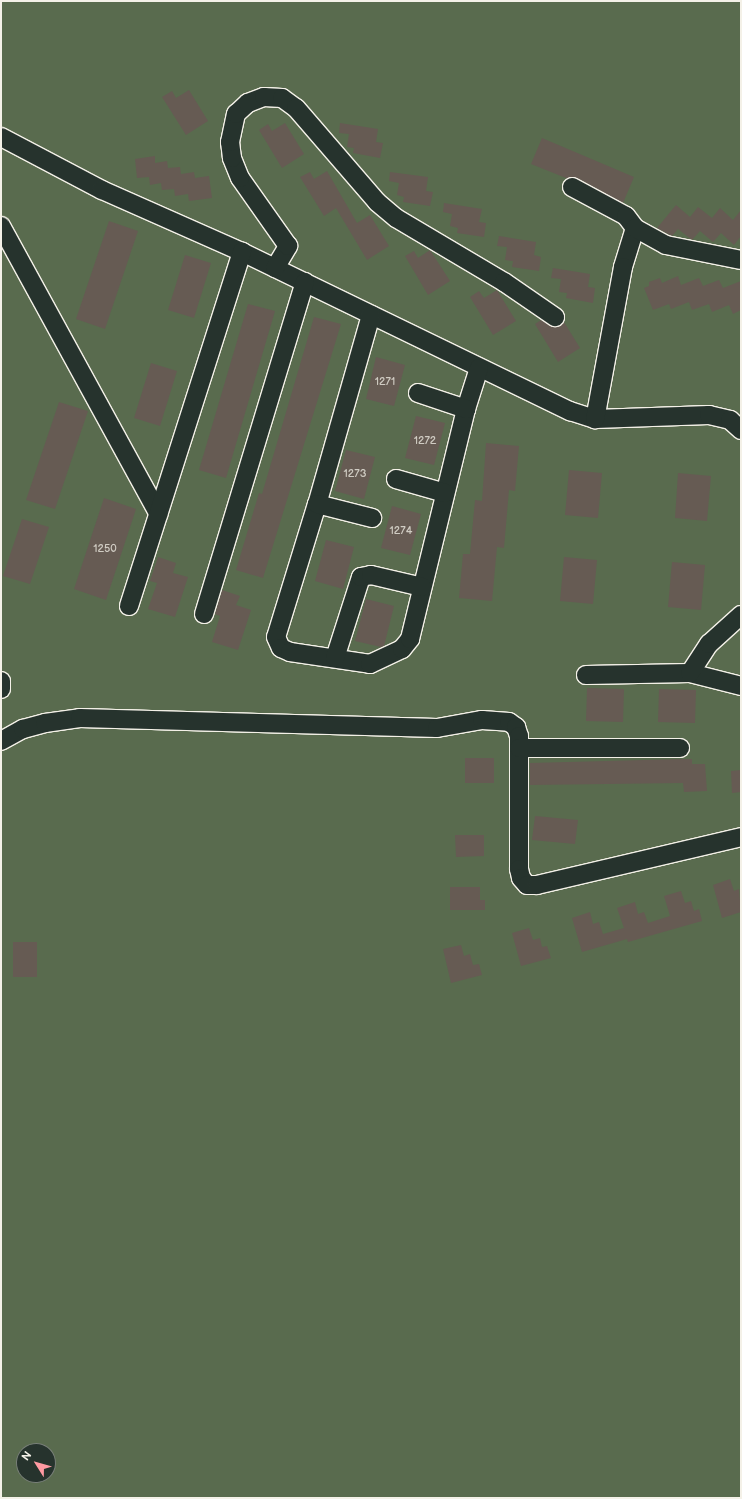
<!DOCTYPE html>
<html>
<head>
<meta charset="utf-8">
<style>
  body { margin:0 }
  #map { position:relative; width:742px; height:1499px; overflow:hidden; background:#393f38; font-family:"Balsamiq Sans",sans-serif }
  div>[style] { position:absolute }
  .green>* { inset:0; background:#596b4e }
  .building>* { inset:0; background:#665b53 }
  .roads { filter:drop-shadow(1px 0 #f4f1e8) drop-shadow(-1px 0 #f4f1e8) drop-shadow(0 1px #f4f1e8) drop-shadow(0 -1px #f4f1e8) }
  .minor>* { height:18px; margin:-9px; padding:0 9px; transform-origin:9px; border-radius:9px; background:#26332d }
  span { translate:-50% -50%; white-space:nowrap; text-align:center; line-height:1.15; -webkit-text-stroke:4px #26332d; paint-order:stroke }
  .number-label { font-size:11px; color:#d0ccc3 }
  .number-label span { -webkit-text-stroke-width:0 }
  .frame { position:absolute; inset:0; border:2px solid #f4f1e8; pointer-events:none }
  .north { position:absolute; left:16px; top:1443px; width:40px; height:40px; box-sizing:border-box; background:#26332d; border:1px solid #787f78; border-radius:50%; rotate:307deg; font-size:11px; font-weight:700; line-height:16px; text-align:center; color:#f4f1e8 }
  .north::after { content:''; display:block; margin:auto; width:14px; height:18px; background:#ff9aa2; clip-path:polygon(50% 0,100% 100%,50% 72%,0 100%) }
</style>
</head>
<body>
<div id="map">
  <div class="green">
    <div style="clip-path:polygon(evenodd,1px 1px,741px 1px,741px 1498px,1px 1498px,1px 1px,24px 1451px,48px 1451px,48px 1475px,24px 1475px,24px 1451px)"></div>
  </div>
  <div class="building">
    <div style="clip-path:polygon(189px 90px,208px 121px,186px 135px,162px 97px,172px 91px,176px 98px)"></div>
    <div style="clip-path:polygon(285px 123px,304px 154px,282px 168px,259px 130px,268px 124px,272px 131px)"></div>
    <div style="clip-path:polygon(340px 123px,378px 129px,376px 142px,383px 143px,380px 158px,353px 153px,354px 148px,347px 147px,349px 134px,339px 133px)"></div>
    <div style="clip-path:polygon(542px 138px,634px 177px,623px 203px,577px 178px,566px 178px,531px 164px)"></div>
    <div style="clip-path:polygon(155px 156px,155px 163px,167px 161px,168px 168px,180px 167px,181px 174px,194px 172px,195px 178px,209px 176px,212px 198px,189px 201px,188px 194px,175px 196px,174px 189px,162px 190px,161px 183px,150px 185px,149px 177px,137px 178px,135px 159px)"></div>
    <div style="clip-path:polygon(327px 171px,357px 223px,370px 215px,389px 246px,367px 260px,336px 208px,324px 216px,300px 177px,310px 172px,314px 179px)"></div>
    <div style="clip-path:polygon(390px 172px,428px 177px,426px 191px,433px 192px,430px 206px,403px 202px,404px 197px,397px 195px,399px 183px,389px 181px)"></div>
    <div style="clip-path:polygon(444px 203px,482px 209px,479px 222px,486px 223px,484px 237px,457px 233px,458px 228px,450px 226px,452px 214px,443px 212px)"></div>
    <div style="clip-path:polygon(676px 205px,690px 217px,698px 207px,712px 218px,720px 208px,733px 220px,741px 210px,741px 236px,734px 245px,721px 233px,713px 242px,700px 231px,692px 240px,678px 229px,672px 236px,670px 235px,657px 228px)"></div>
    <div style="clip-path:polygon(109px 221px,138px 231px,105px 329px,76px 319px)"></div>
    <div style="clip-path:polygon(499px 236px,536px 242px,534px 255px,541px 257px,539px 271px,512px 267px,513px 261px,505px 260px,507px 247px,497px 246px)"></div>
    <div style="clip-path:polygon(430px 250px,450px 281px,428px 295px,405px 256px,414px 251px,418px 258px)"></div>
    <div style="clip-path:polygon(185px 255px,211px 263px,194px 318px,168px 310px)"></div>
    <div style="clip-path:polygon(553px 268px,590px 274px,588px 287px,595px 288px,593px 303px,566px 298px,567px 293px,559px 292px,561px 279px,551px 278px)"></div>
    <div style="clip-path:polygon(678px 276px,681px 285px,699px 278px,703px 286px,719px 280px,723px 288px,741px 281px,741px 310px,733px 314px,729px 305px,712px 312px,709px 304px,692px 310px,689px 302px,671px 309px,669px 304px,653px 310px,644px 288px,649px 286px,649px 282px,660px 278px,662px 283px)"></div>
    <div style="clip-path:polygon(497px 290px,516px 321px,493px 335px,470px 297px,479px 291px,484px 298px)"></div>
    <div style="clip-path:polygon(248px 304px,275px 311px,226px 478px,199px 470px)"></div>
    <div style="clip-path:polygon(314px 317px,341px 324px,263px 578px,236px 570px,259px 493px,262px 494px)"></div>
    <div style="clip-path:polygon(541px 320px,555px 327px,564px 322px,580px 348px,558px 362px,535px 324px)"></div>
    <div style="clip-path:polygon(376px 357px,405px 365px,394px 406px,366px 399px)"></div>
    <div style="clip-path:polygon(151px 363px,177px 371px,160px 426px,134px 418px)"></div>
    <div style="clip-path:polygon(59px 402px,88px 411px,55px 509px,26px 500px)"></div>
    <div style="clip-path:polygon(416px 416px,445px 423px,434px 465px,405px 458px)"></div>
    <div style="clip-path:polygon(486px 443px,519px 446px,515px 491px,509px 490px,504px 548px,497px 547px,492px 601px,459px 598px,463px 554px,470px 554px,475px 500px,482px 501px)"></div>
    <div style="clip-path:polygon(346px 450px,375px 457px,364px 499px,335px 491px)"></div>
    <div style="clip-path:polygon(569px 470px,602px 473px,598px 518px,565px 515px)"></div>
    <div style="clip-path:polygon(678px 473px,711px 476px,707px 521px,675px 518px)"></div>
    <div style="clip-path:polygon(104px 498px,136px 509px,106px 600px,74px 589px)"></div>
    <div style="clip-path:polygon(392px 506px,421px 514px,410px 555px,381px 548px)"></div>
    <div style="clip-path:polygon(22px 519px,49px 527px,30px 584px,3px 576px)"></div>
    <div style="clip-path:polygon(326px 540px,354px 547px,343px 589px,315px 581px)"></div>
    <div style="clip-path:polygon(158px 557px,176px 563px,173px 573px,188px 577px,175px 617px,148px 609px,157px 583px,150px 581px)"></div>
    <div style="clip-path:polygon(564px 557px,597px 560px,593px 604px,560px 601px)"></div>
    <div style="clip-path:polygon(672px 562px,705px 565px,701px 610px,668px 607px)"></div>
    <div style="clip-path:polygon(222px 590px,240px 596px,236px 605px,251px 610px,238px 650px,212px 642px,220px 616px,215px 614px)"></div>
    <div style="clip-path:polygon(366px 599px,394px 606px,384px 646px,381px 647px,355px 641px)"></div>
    <div style="clip-path:polygon(587px 688px,624px 689px,623px 722px,586px 721px)"></div>
    <div style="clip-path:polygon(659px 689px,696px 690px,695px 723px,658px 722px)"></div>
    <div style="clip-path:polygon(465px 758px,494px 758px,494px 783px,465px 783px)"></div>
    <div style="clip-path:polygon(682px 759px,692px 759px,692px 764px,705px 764px,707px 791px,684px 792px,683px 783px,530px 785px,530px 763px)"></div>
    <div style="clip-path:polygon(741px 770px,741px 792px,732px 793px,731px 771px)"></div>
    <div style="clip-path:polygon(535px 816px,578px 820px,575px 844px,532px 840px)"></div>
    <div style="clip-path:polygon(455px 835px,484px 835px,484px 856px,456px 857px)"></div>
    <div style="clip-path:polygon(730px 879px,734px 891px,739px 889px,741px 912px,722px 918px,713px 885px)"></div>
    <div style="clip-path:polygon(450px 887px,480px 887px,480px 900px,485px 900px,485px 910px,450px 910px)"></div>
    <div style="clip-path:polygon(681px 891px,685px 903px,691px 901px,694px 911px,699px 909px,702px 921px,628px 942px,627px 939px,582px 952px,572px 918px,590px 912px,593px 924px,599px 922px,603px 934px,624px 928px,617px 908px,635px 902px,638px 914px,644px 912px,648px 923px,670px 916px,664px 896px)"></div>
    <div style="clip-path:polygon(529px 928px,533px 940px,540px 938px,542px 947px,547px 946px,551px 958px,521px 966px,512px 933px)"></div>
    <div style="clip-path:polygon(13px 942px,37px 942px,37px 977px,13px 977px)"></div>
    <div style="clip-path:polygon(461px 945px,464px 956px,470px 954px,473px 965px,479px 964px,482px 975px,451px 983px,443px 949px)"></div>
  </div>
  <div class="roads">
    <div class="minor">
      <div style="left:1px;top:137px;width:114px;rotate:27.7deg"></div>
      <div style="left:102px;top:190px;width:153px;rotate:23.9deg"></div>
      <div style="left:242px;top:252px;width:365px;rotate:25.9deg"></div>
      <div style="left:570px;top:411px;width:26px;rotate:18deg"></div>
      <div style="left:595px;top:419px;width:114px;rotate:-2deg"></div>
      <div style="left:709px;top:415px;width:22px;rotate:13deg"></div>
      <div style="left:730px;top:420px;width:15px;rotate:42deg"></div>
      <div style="left:572px;top:187px;width:61px;rotate:28.2deg"></div>
      <div style="left:626px;top:216px;width:15px;rotate:53deg"></div>
      <div style="left:635px;top:228px;width:41px;rotate:107.1deg"></div>
      <div style="left:623px;top:267px;width:155px;rotate:100.4deg"></div>
      <div style="left:1px;top:226px;width:328px;rotate:61.3deg"></div>
      <div style="left:635px;top:228px;width:35px;rotate:29deg"></div>
      <div style="left:666px;top:245px;width:76px;rotate:11.3deg"></div>
      <div style="left:275px;top:268px;width:26px;rotate:-59deg"></div>
      <div style="left:288px;top:246px;width:83px;rotate:-125.2deg"></div>
      <div style="left:240px;top:178px;width:22px;rotate:-112deg"></div>
      <div style="left:232px;top:158px;width:16px;rotate:-97deg"></div>
      <div style="left:230px;top:142px;width:29px;rotate:-78deg"></div>
      <div style="left:236px;top:114px;width:16px;rotate:-43deg"></div>
      <div style="left:248px;top:103px;width:17px;rotate:-21deg"></div>
      <div style="left:264px;top:97px;width:18px;rotate:3deg"></div>
      <div style="left:282px;top:98px;width:17px;rotate:36deg"></div>
      <div style="left:296px;top:108px;width:124px;rotate:49.2deg"></div>
      <div style="left:377px;top:202px;width:25px;rotate:40deg"></div>
      <div style="left:396px;top:218px;width:126px;rotate:30.7deg"></div>
      <div style="left:504px;top:282px;width:62px;rotate:34.5deg"></div>
      <div style="left:371px;top:315px;width:197px;rotate:105.9deg"></div>
      <div style="left:317px;top:504px;width:139px;rotate:107.1deg"></div>
      <div style="left:276px;top:637px;width:12px;rotate:66deg"></div>
      <div style="left:281px;top:648px;width:10px;rotate:24deg"></div>
      <div style="left:290px;top:652px;width:81px;rotate:8.5deg"></div>
      <div style="left:370px;top:664px;width:35px;rotate:-25deg"></div>
      <div style="left:402px;top:649px;width:13px;rotate:-51deg"></div>
      <div style="left:410px;top:639px;width:237px;rotate:-76.3deg"></div>
      <div style="left:466px;top:409px;width:43px;rotate:-72.4deg"></div>
      <div style="left:418px;top:393px;width:51px;rotate:18.4deg"></div>
      <div style="left:396px;top:479px;width:51px;rotate:15.9deg"></div>
      <div style="left:317px;top:504px;width:57px;rotate:14.3deg"></div>
      <div style="left:129px;top:606px;width:372px;rotate:-72.3deg"></div>
      <div style="left:204px;top:614px;width:347px;rotate:-73.1deg"></div>
      <div style="left:335px;top:658px;width:85px;rotate:-72.2deg"></div>
      <div style="left:361px;top:577px;width:10px;rotate:-11deg"></div>
      <div style="left:371px;top:575px;width:52px;rotate:13.2deg"></div>
      <div style="left:690px;top:673px;width:53px;rotate:14.3deg"></div>
      <div style="left:586px;top:675px;width:104px;rotate:-1.1deg"></div>
      <div style="left:690px;top:673px;width:35px;rotate:-57deg"></div>
      <div style="left:709px;top:644px;width:43px;rotate:-42.2deg"></div>
      <div style="left:1px;top:681px;width:8px;rotate:90deg"></div>
      <div style="left:1px;top:741px;width:25px;rotate:-29deg"></div>
      <div style="left:23px;top:729px;width:23px;rotate:-15deg"></div>
      <div style="left:45px;top:723px;width:35px;rotate:-8deg"></div>
      <div style="left:80px;top:718px;width:357px;rotate:1.6deg"></div>
      <div style="left:437px;top:728px;width:46px;rotate:-10.1deg"></div>
      <div style="left:482px;top:720px;width:27px;rotate:4deg"></div>
      <div style="left:509px;top:722px;width:9px;rotate:36deg"></div>
      <div style="left:516px;top:727px;width:9px;rotate:72deg"></div>
      <div style="left:519px;top:736px;width:133px;rotate:90deg"></div>
      <div style="left:519px;top:869px;width:9px;rotate:77deg"></div>
      <div style="left:521px;top:878px;width:9px;rotate:49deg"></div>
      <div style="left:527px;top:885px;width:10px"></div>
      <div style="left:537px;top:885px;width:210px;rotate:-13.2deg"></div>
      <div style="left:519px;top:748px;width:161px"></div>
    </div>
  </div>
  <div class="number-label">
    <span style="left:385px;top:382px">1271</span>
    <span style="left:425px;top:441px">1272</span>
    <span style="left:355px;top:474px">1273</span>
    <span style="left:401px;top:531px">1274</span>
    <span style="left:105px;top:549px">1250</span>
  </div>
  <div class="frame"></div>
  <div class="north">N</div>
</div>
</body>
</html>
